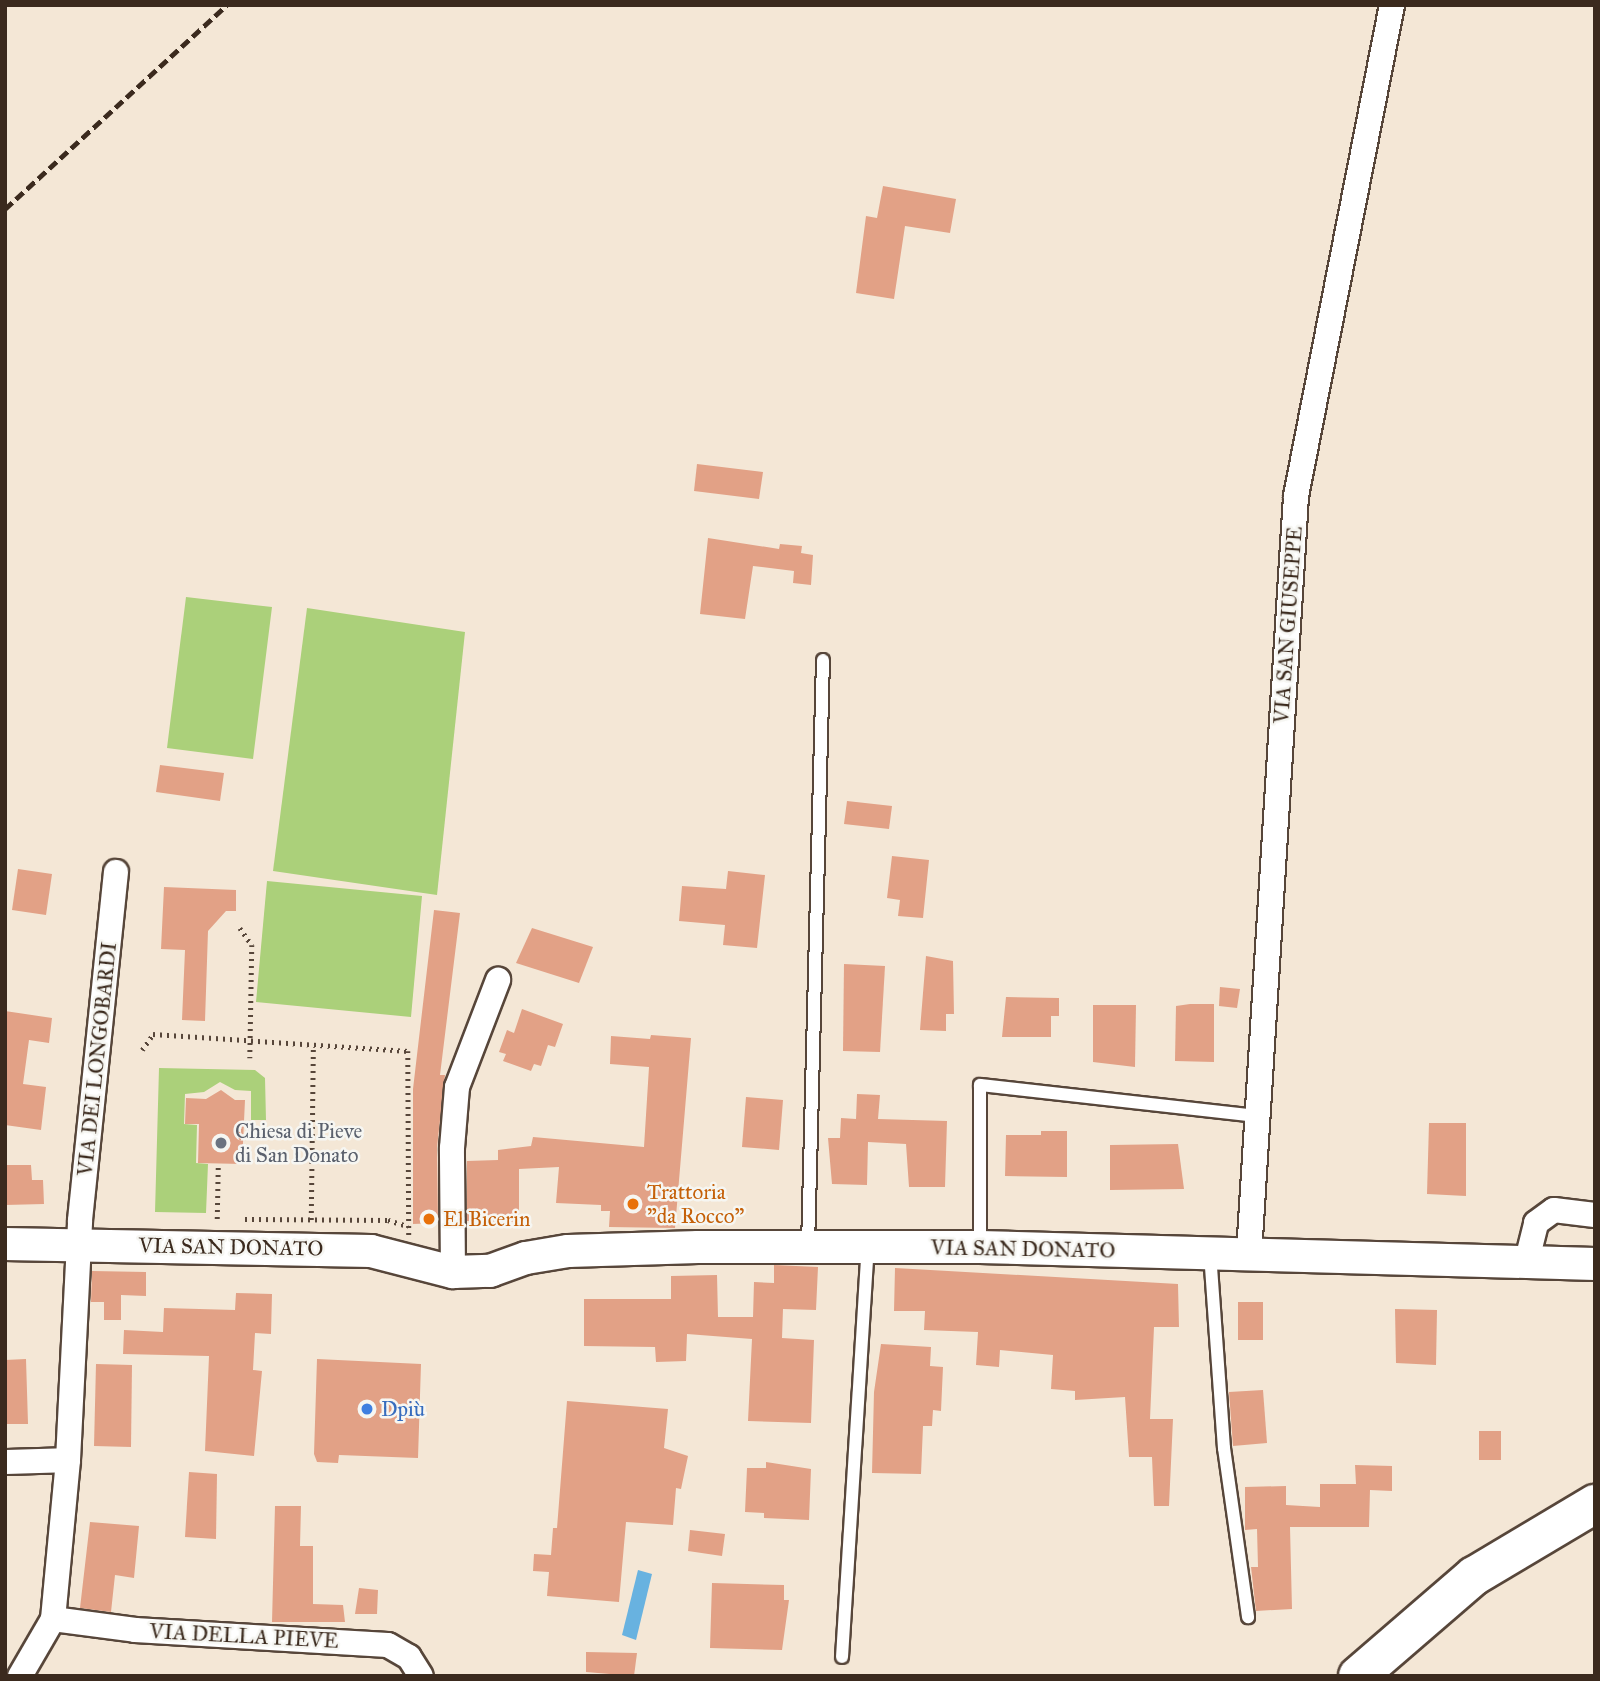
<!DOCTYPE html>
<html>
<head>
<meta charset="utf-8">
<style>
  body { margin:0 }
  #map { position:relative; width:1600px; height:1681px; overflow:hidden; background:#f4e7d6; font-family:"IM FELL Great Primer",serif }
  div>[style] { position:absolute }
  .green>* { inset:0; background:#abd07a }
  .water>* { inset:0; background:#68b2e0 }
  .building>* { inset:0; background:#e2a186 }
  .path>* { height:4.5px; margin-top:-2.25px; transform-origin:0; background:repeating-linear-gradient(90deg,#57463a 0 2px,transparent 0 7px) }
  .roads { filter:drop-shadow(2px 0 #57463a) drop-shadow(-2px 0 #57463a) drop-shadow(0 2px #57463a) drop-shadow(0 -2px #57463a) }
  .service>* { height:12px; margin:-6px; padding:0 6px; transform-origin:6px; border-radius:6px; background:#fff }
  .minor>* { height:24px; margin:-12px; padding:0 12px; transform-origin:12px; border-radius:12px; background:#fff }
  .tertiary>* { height:32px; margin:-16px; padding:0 16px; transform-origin:16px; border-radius:16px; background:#fff }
  .primary>* { height:38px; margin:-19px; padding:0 19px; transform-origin:19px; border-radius:19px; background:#fff }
  .rail>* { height:5px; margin-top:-2.5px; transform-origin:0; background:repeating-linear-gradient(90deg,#3b2a1e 0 10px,transparent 0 15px) }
  .dots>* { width:19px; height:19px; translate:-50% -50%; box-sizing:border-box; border:4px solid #f6f6f2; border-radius:50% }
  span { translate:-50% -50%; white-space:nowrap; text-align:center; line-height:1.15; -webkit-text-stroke:5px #f6f6f2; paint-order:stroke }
  .street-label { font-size:21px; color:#3b2a1e }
  .worship-label { font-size:21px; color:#5b616d }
  .left { translate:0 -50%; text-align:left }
  .food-label { font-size:21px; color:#c56008 }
  .shop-label { font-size:21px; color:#366cbe }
  .frame { position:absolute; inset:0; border:7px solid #3b2a1e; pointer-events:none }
</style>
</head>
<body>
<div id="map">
  <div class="green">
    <div style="clip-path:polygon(186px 597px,272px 607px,253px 759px,167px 748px)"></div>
    <div style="clip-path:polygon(307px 608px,465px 632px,437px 895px,273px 871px)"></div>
    <div style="clip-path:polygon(267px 881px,422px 896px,411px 1017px,256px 1002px)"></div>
    <div style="clip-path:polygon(159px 1068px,255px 1070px,265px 1078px,266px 1120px,251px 1120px,251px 1091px,235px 1090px,220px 1082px,204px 1092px,185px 1094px,184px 1124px,197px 1125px,196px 1163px,208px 1164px,206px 1213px,155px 1212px)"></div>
  </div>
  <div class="water">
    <div style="clip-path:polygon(638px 1570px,652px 1574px,636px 1640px,622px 1635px)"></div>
  </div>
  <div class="building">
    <div style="clip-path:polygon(883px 186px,956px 199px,950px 233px,905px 226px,894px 299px,856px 293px,866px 216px,877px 218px)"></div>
    <div style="clip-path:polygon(697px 464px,763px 472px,759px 499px,694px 491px)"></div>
    <div style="clip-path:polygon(708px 538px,779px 549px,780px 544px,802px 546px,801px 553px,813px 555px,811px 585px,793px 583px,794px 571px,753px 566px,745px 619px,700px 614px)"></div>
    <div style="clip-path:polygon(160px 765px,224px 773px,220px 801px,156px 792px)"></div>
    <div style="clip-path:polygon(847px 801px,892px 806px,889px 829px,844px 824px)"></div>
    <div style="clip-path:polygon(892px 856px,929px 860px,923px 918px,898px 916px,900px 900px,887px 898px)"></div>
    <div style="clip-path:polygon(18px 869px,52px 874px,46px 915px,12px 910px)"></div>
    <div style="clip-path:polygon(728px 871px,765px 875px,757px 948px,723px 945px,725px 925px,679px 921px,682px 886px,726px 889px)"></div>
    <div style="clip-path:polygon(164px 887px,236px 890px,236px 911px,226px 911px,208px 931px,205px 1021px,182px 1020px,185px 950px,161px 949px)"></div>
    <div style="clip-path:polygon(434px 910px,460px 913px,440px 1075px,445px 1075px,437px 1147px,438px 1223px,413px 1224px,413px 1089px)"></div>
    <div style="clip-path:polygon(532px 928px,593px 947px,579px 983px,516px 963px)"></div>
    <div style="clip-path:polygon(926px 956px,953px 961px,954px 1014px,946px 1014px,946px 1031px,920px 1030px)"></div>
    <div style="clip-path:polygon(844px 964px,885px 966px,880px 1052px,843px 1051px)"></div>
    <div style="clip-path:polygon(1220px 987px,1240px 989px,1237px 1008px,1219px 1006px)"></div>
    <div style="clip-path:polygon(1006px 997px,1059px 998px,1059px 1016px,1051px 1016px,1051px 1037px,1002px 1037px)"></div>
    <div style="clip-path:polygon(1190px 1004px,1214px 1004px,1214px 1062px,1175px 1061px,1176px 1006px)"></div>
    <div style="clip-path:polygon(1093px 1005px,1136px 1005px,1135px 1067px,1093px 1062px)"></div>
    <div style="clip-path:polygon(522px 1009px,563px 1024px,555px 1047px,548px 1045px,541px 1066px,534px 1064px,531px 1071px,503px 1061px,506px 1054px,499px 1052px,507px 1030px,514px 1033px)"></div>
    <div style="clip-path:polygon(5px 1011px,52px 1018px,49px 1043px,29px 1040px,23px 1084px,46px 1087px,41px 1130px,5px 1125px)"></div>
    <div style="clip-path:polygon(651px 1035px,691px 1038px,675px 1228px,609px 1227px,610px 1211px,601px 1211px,601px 1205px,556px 1203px,559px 1167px,519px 1169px,519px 1222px,467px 1221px,467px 1161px,498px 1160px,498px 1150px,531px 1146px,533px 1137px,644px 1147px,649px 1067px,610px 1064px,611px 1036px,650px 1039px)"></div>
    <div style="clip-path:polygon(221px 1090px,235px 1100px,245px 1100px,242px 1164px,198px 1163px,199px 1124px,185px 1124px,186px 1098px,206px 1099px)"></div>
    <div style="clip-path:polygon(857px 1094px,880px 1095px,878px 1119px,947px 1121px,945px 1187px,909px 1187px,906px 1144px,868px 1142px,867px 1185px,832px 1184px,828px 1138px,840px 1138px,841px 1118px,856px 1119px)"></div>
    <div style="clip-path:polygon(746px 1097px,783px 1100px,779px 1150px,742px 1147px)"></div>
    <div style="clip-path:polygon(1429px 1123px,1466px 1123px,1466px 1196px,1427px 1194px)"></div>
    <div style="clip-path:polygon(1041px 1131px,1067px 1131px,1067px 1177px,1005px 1176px,1006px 1135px,1041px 1135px)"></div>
    <div style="clip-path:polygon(1178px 1144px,1184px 1189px,1110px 1190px,1110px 1145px)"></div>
    <div style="clip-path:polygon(5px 1165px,31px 1165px,32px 1180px,43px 1180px,44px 1204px,5px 1205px)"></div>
    <div style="clip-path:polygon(774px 1265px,818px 1267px,816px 1310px,783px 1309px,782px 1338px,814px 1340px,811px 1423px,748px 1421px,752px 1339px,687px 1334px,686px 1361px,656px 1362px,655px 1347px,584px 1346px,584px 1299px,671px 1299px,671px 1276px,717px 1275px,718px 1317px,753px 1317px,754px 1282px,774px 1283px)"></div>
    <div style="clip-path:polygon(895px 1268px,1178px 1284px,1179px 1327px,1154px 1327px,1150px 1419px,1173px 1419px,1169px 1506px,1154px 1506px,1152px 1457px,1129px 1457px,1125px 1397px,1075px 1400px,1075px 1391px,1051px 1389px,1053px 1355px,1000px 1350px,999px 1367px,976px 1365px,978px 1332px,924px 1330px,925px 1311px,894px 1311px)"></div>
    <div style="clip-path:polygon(92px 1271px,146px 1272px,146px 1296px,121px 1295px,121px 1320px,104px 1320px,104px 1302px,91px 1302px)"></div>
    <div style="clip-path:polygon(236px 1293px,272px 1294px,271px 1334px,255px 1333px,253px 1370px,262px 1371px,254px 1456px,205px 1451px,209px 1356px,123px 1354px,124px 1330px,163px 1332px,164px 1308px,235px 1310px)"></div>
    <div style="clip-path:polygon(1238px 1302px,1263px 1302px,1263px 1340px,1238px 1340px)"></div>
    <div style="clip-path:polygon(1395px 1309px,1437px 1310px,1436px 1365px,1396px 1363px)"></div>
    <div style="clip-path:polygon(881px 1344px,931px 1347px,930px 1366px,943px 1367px,941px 1411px,933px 1410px,932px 1426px,923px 1426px,921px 1474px,872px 1473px,874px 1392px)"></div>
    <div style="clip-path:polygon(26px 1359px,28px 1424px,5px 1424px,5px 1360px)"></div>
    <div style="clip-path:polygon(317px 1359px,421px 1364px,418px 1458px,339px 1455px,338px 1463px,317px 1462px,314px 1454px)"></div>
    <div style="clip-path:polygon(96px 1364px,132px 1365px,131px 1447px,94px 1446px)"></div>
    <div style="clip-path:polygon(1263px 1390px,1267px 1443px,1233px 1446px,1229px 1392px)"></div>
    <div style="clip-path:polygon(567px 1401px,668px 1409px,664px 1448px,688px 1456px,681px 1489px,676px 1488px,673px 1525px,626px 1522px,619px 1602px,547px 1596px,549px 1572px,533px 1571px,534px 1554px,551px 1555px,553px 1528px,557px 1528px)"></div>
    <div style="clip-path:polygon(1479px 1431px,1501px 1431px,1501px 1460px,1479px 1460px)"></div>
    <div style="clip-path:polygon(766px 1462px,811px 1469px,809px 1520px,764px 1518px,764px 1513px,745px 1512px,747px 1468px,766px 1468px)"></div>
    <div style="clip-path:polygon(1355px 1465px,1392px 1466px,1392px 1491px,1370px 1490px,1369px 1527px,1290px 1527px,1292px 1609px,1256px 1611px,1251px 1567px,1258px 1567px,1257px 1529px,1245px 1530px,1245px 1487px,1286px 1486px,1286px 1505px,1320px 1507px,1320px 1484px,1356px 1484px)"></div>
    <div style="clip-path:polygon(189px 1472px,217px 1474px,216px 1539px,185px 1537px)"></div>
    <div style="clip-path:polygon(275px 1506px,301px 1506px,300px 1546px,313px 1546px,313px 1604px,343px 1605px,345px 1622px,272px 1622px)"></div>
    <div style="clip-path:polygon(90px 1522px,139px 1526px,134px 1578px,115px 1575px,111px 1612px,80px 1608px)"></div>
    <div style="clip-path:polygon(690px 1530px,725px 1534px,722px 1556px,688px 1551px)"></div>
    <div style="clip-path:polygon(712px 1583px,784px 1585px,784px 1600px,789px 1600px,782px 1650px,710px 1648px)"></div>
    <div style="clip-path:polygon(359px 1588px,378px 1590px,377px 1614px,355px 1614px)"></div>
    <div style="clip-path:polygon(586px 1652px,637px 1653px,634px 1676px,586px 1672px)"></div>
  </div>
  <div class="path">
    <div style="left:240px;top:928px;width:21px;rotate:55deg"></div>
    <div style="left:252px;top:945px;width:113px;rotate:91deg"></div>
    <div style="left:142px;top:1050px;width:19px;rotate:-55deg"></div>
    <div style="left:153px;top:1034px;width:256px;rotate:3.8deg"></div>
    <div style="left:408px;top:1051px;width:185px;rotate:89.7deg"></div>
    <div style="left:217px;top:1219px;width:53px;rotate:-88.9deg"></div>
    <div style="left:245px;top:1219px;width:143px;rotate:0.4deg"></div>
    <div style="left:388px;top:1220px;width:21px;rotate:17deg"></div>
    <div style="left:311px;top:1220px;width:173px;rotate:-89.3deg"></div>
  </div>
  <div class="roads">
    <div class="service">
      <div style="left:980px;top:1245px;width:160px;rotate:-90deg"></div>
      <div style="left:980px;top:1085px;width:277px;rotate:6.4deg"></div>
      <div style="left:808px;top:1247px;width:587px;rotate:-88.54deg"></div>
      <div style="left:1210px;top:1253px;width:196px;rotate:85.9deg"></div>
      <div style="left:1224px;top:1448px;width:171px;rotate:81.9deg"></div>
      <div style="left:842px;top:1657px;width:410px;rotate:-86.4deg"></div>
    </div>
    <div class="minor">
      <div style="left:1249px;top:1254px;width:759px;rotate:-86.45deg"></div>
      <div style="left:1296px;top:496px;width:500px;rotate:-78.94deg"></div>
      <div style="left:1527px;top:1260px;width:38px;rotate:-76deg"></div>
      <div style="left:1536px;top:1223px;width:22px;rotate:-36deg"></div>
      <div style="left:1554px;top:1210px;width:41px;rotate:7deg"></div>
      <div style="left:453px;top:1272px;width:124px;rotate:-90.5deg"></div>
      <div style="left:452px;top:1148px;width:61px;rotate:-85.3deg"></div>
      <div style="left:457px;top:1087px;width:115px;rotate:-69deg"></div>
      <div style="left:5px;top:1462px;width:63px;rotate:-1.8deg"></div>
      <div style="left:53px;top:1619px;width:83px;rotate:7.6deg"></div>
      <div style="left:135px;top:1630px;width:253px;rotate:3.4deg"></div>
      <div style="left:388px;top:1645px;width:24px;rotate:30deg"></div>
      <div style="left:409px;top:1657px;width:22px;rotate:58deg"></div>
      <div style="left:20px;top:1676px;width:66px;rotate:-59.9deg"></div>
      <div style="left:53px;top:1619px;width:160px;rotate:-84.6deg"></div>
      <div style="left:68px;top:1460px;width:240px;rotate:-87.1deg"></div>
      <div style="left:80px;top:1220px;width:350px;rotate:-84.1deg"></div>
    </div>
    <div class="tertiary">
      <div style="left:5px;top:1244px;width:366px;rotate:1.1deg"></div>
      <div style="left:371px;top:1251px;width:85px;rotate:14.4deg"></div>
      <div style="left:453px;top:1272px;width:37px;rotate:-2deg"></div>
      <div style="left:490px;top:1271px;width:38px;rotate:-20deg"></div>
      <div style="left:526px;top:1258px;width:43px;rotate:-9.5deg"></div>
      <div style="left:568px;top:1251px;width:130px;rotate:-1.8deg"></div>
      <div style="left:698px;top:1247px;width:282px"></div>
      <div style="left:980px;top:1247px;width:615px;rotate:1.58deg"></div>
    </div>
    <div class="primary">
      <div style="left:1358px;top:1676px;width:153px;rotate:-40.8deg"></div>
      <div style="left:1474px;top:1576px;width:141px;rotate:-30.8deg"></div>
    </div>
  </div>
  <div class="rail">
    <div style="left:5px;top:209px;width:301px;rotate:-42.6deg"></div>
  </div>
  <div class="dots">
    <div style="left:221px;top:1143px;background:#6b7280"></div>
    <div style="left:633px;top:1204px;background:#e8710a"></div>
    <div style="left:429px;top:1219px;background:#e8710a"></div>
    <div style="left:367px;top:1409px;background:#3f7fe0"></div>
  </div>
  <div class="street-label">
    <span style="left:1288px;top:625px;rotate:-86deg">VIA SAN GIUSEPPE</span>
    <span style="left:97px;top:1059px;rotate:-84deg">VIA DEI LONGOBARDI</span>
    <span style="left:231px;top:1247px;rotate:1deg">VIA SAN DONATO</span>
    <span style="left:1023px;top:1249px;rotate:1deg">VIA SAN DONATO</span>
    <span style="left:244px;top:1636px;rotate:3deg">VIA DELLA PIEVE</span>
  </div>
  <div class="worship-label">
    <span class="left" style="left:235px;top:1143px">Chiesa di Pieve<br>di San Donato</span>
  </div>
  <div class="food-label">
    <span class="left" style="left:647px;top:1204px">Trattoria<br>"da Rocco"</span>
    <span class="left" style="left:443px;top:1219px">El Bicerin</span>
  </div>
  <div class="shop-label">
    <span class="left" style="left:381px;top:1409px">Dpiù</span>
  </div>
  <div class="frame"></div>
</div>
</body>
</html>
